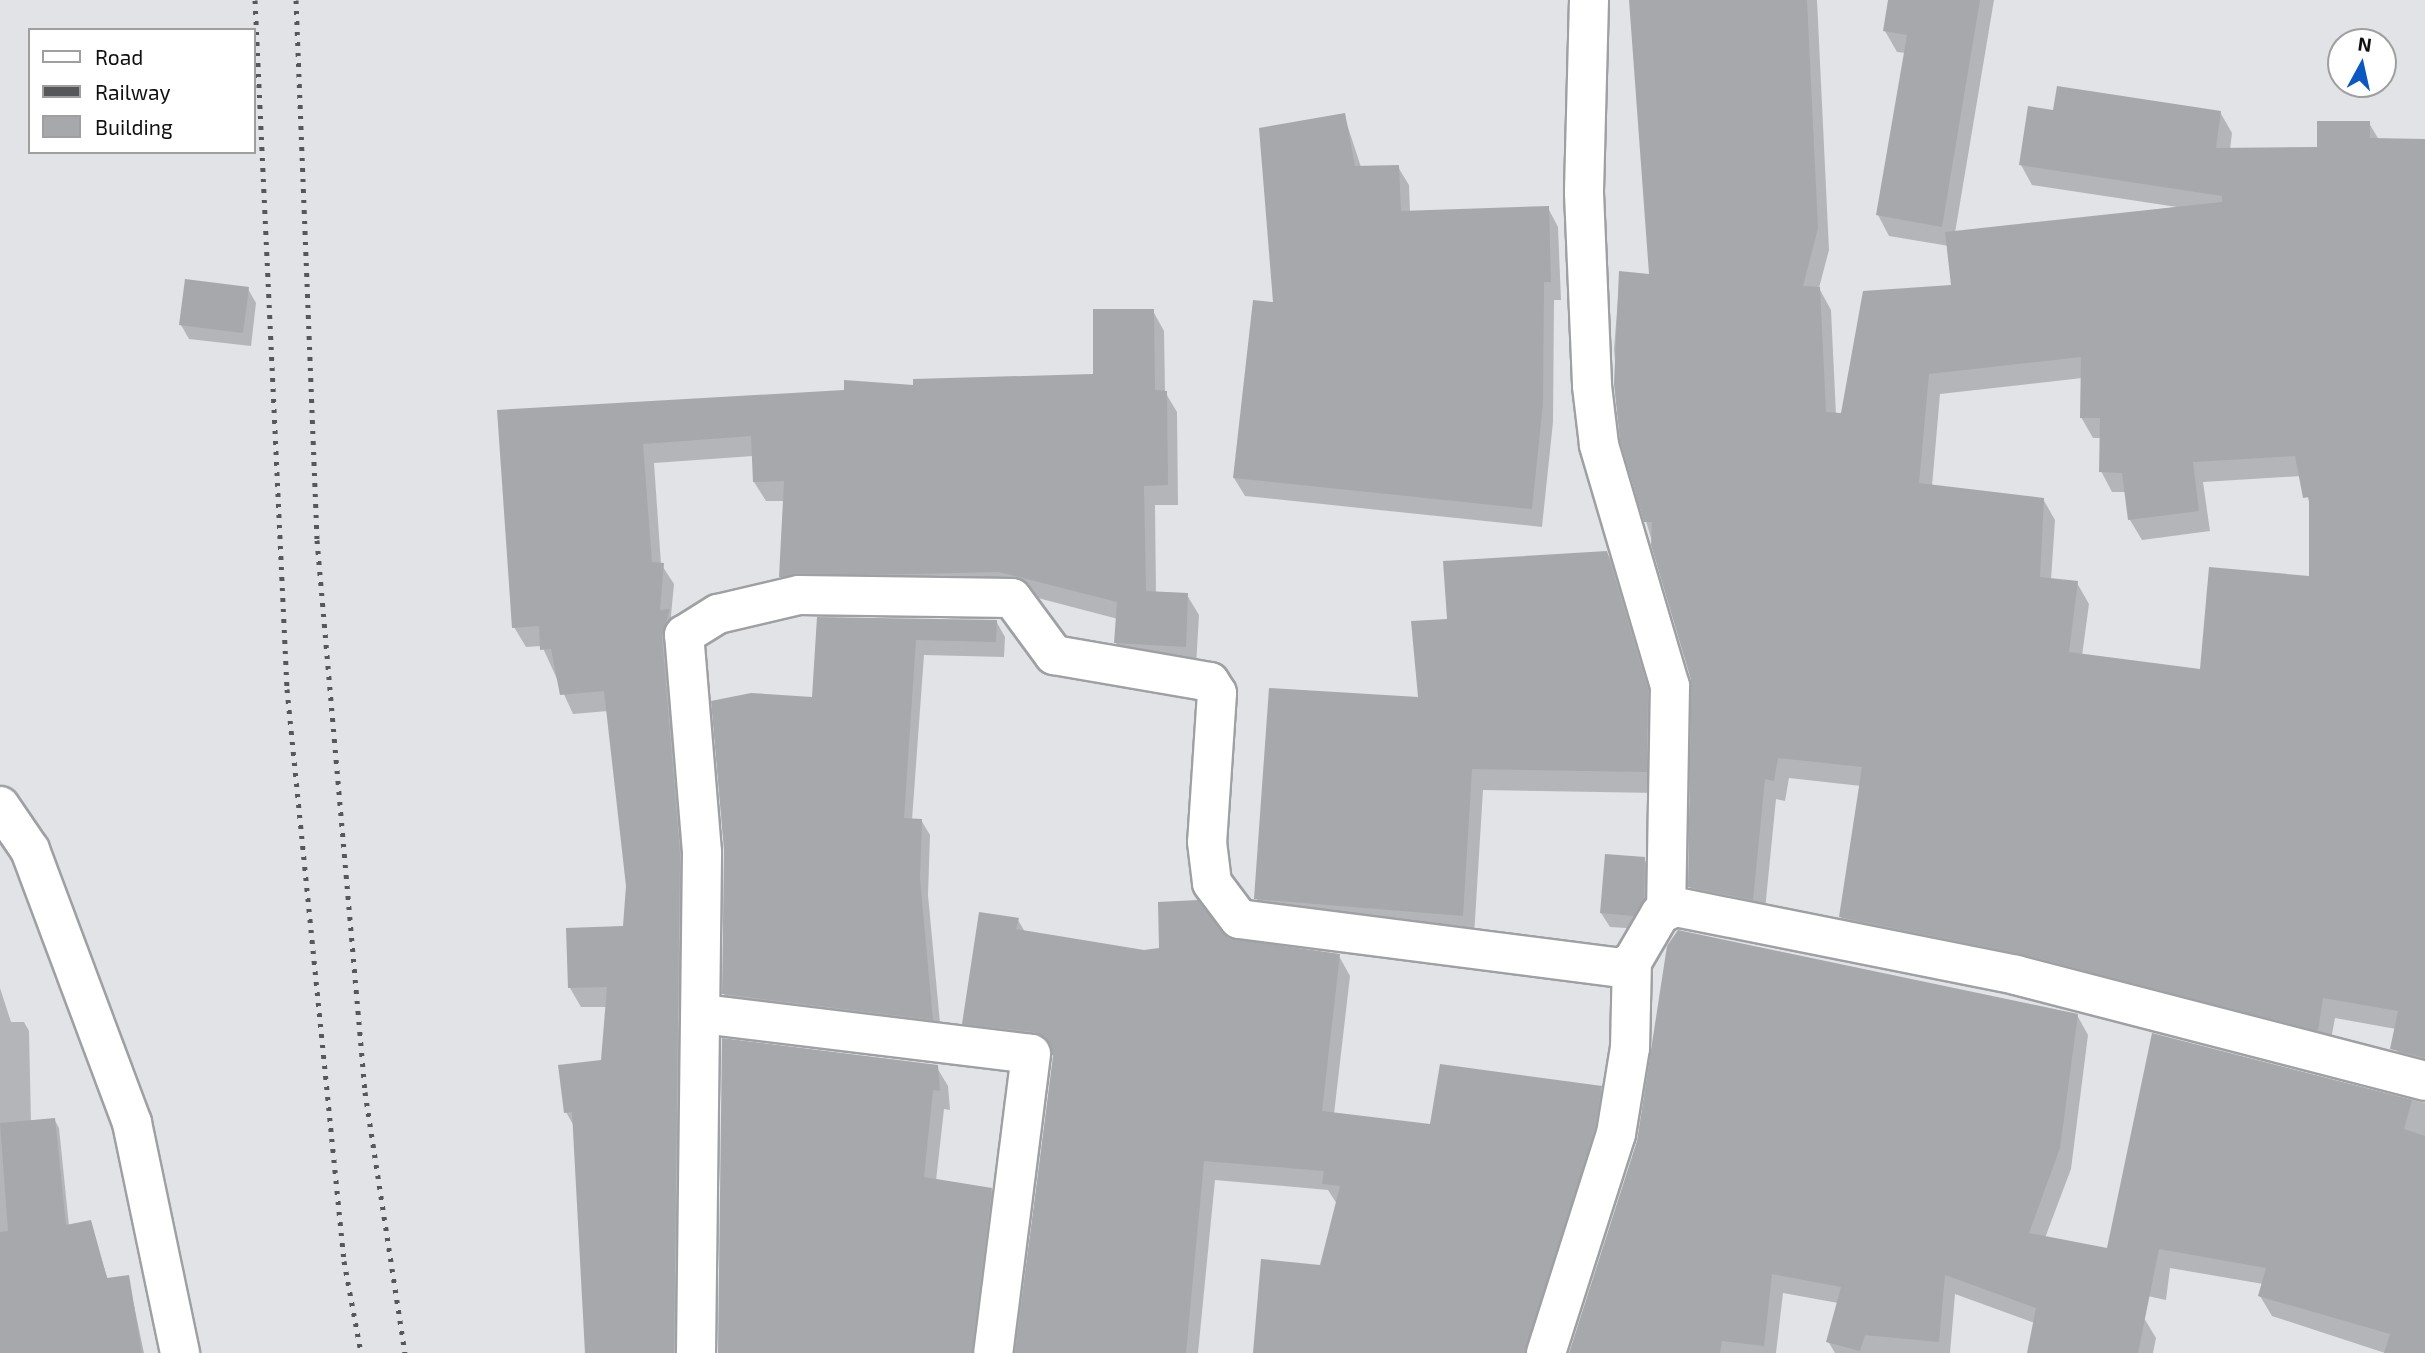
<!DOCTYPE html>
<html>
<head>
<meta charset="utf-8">
<style>
  body { margin:0 }
  #map { position:relative; width:2425px; height:1353px; overflow:hidden; background:#e1e3e6; font-family:"Exo 2",sans-serif }
  div>[style] { position:absolute }
  .shadow>* { inset:0; background:#0003 }
  .building>* { inset:0; background:#a6a8ab }
  .roads { filter:drop-shadow(2px 0 #9ea0a3) drop-shadow(-2px 0 #9ea0a3) drop-shadow(0 2px #9ea0a3) drop-shadow(0 -2px #9ea0a3) }
  .minor>* { height:38px; margin:-19px; padding:0 19px; transform-origin:19px; border-radius:19px; background:#fff }
  .rail>* { height:5px; margin-top:-2.5px; transform-origin:0; background:repeating-linear-gradient(90deg,#565759 0 3.5px,transparent 0 10.5px) }
  span { translate:-50% -50%; white-space:nowrap; text-align:center; line-height:1.15; -webkit-text-stroke:7px #fff; paint-order:stroke }
  .legend { position:absolute; left:28px; top:28px; width:228px; height:126px; box-sizing:border-box; background:#fff; border:2px solid #9f9fa0; margin:0; padding:9px 12px; list-style:none; font-size:21px; color:#0f1011 }
  .legend li { display:flex; align-items:center; gap:14px; height:35px }
  .legend b { width:35px; border:2px solid #9f9fa0 }
  .north { position:absolute; left:2327px; top:28px; width:70px; height:70px; box-sizing:border-box; background:#fff; border:2px solid #9f9fa0; border-radius:50%; rotate:8deg; font-size:19px; font-weight:700; line-height:28px; text-align:center; color:#0f1011 }
  .north::after { content:''; display:block; margin:auto; width:24px; height:32px; background:#0c57c1; clip-path:polygon(50% 0,100% 100%,50% 72%,0 100%) }
</style>
</head>
<body>
<div id="map">
  <div class="shadow">
    <div style="clip-path:polygon(evenodd,1631px 0,1817px 0,1829px 250px,1819px 288px,1831px 310px,1836px 415px,1842px 415px,1953px 287px,1949px 246px,1889px 236px,1878px 215px,1906px 53px,1897px 52px,1885px 31px,1890px 0,1994px 0,1955px 233px,2177px 207px,2032px 185px,2021px 165px,2055px 112px,2220px 112px,2232px 133px,2230px 150px,2319px 149px,2369px 123px,2379px 140px,2425px 141px,2425px 1067px,2405px 1064px,2393px 1044px,2396px 1029px,2335px 1018px,2329px 1050px,1853px 938px,1841px 917px,1861px 786px,1789px 778px,1785px 801px,1776px 799px,1764px 920px,1702px 907px,1690px 887px,1693px 680px,1622px 440px,1614px 349px,1620px 273px,1651px 276px,1631px 0,2082px 378px,2081px 417px,2093px 438px,2101px 438px,2101px 471px,2112px 492px,2126px 492px,2130px 520px,2142px 540px,2210px 531px,2203px 482px,2301px 476px,2311px 508px,2311px 578px,2202px 671px,2082px 656px,2089px 604px,2077px 583px,2051px 580px,2055px 520px,2043px 499px,1932px 486px,1940px 394px,2082px 378px)"></div>
    <div style="clip-path:polygon(1344px 115px,1361px 167px,1398px 167px,1409px 185px,1410px 212px,1548px 208px,1558px 227px,1561px 300px,1554px 300px,1553px 422px,1542px 527px,1245px 496px,1234px 478px,1274px 304px)"></div>
    <div style="clip-path:polygon(248px 289px,256px 303px,251px 346px,189px 339px,181px 325px)"></div>
    <div style="clip-path:polygon(1153px 311px,1164px 331px,1165px 392px,1177px 412px,1178px 505px,1155px 505px,1156px 593px,1187px 595px,1199px 615px,1196px 666px,1128px 663px,1116px 643px,1118px 619px,1011px 591px,792px 597px,781px 577px,784px 501px,766px 501px,754px 482px,753px 456px,654px 463px,661px 564px,674px 584px,671px 616px,680px 631px,691px 874px,688px 1353px,587px 1353px,575px 1128px,566px 1112px,603px 1062px,608px 1007px,581px 1007px,570px 988px,625px 928px,628px 886px,608px 711px,573px 714px,542px 646px,526px 647px,514px 627px,498px 411px,1095px 376px)"></div>
    <div style="clip-path:polygon(1607px 553px,1619px 574px,1659px 712px,1658px 793px,1483px 790px,1474px 936px,1268px 920px,1256px 898px,1420px 699px,1448px 620px)"></div>
    <div style="clip-path:polygon(819px 619px,996px 621px,1005px 637px,1004px 657px,924px 655px,912px 820px,921px 820px,930px 835px,928px 895px,941px 1034px,733px 1009px,724px 994px,813px 699px)"></div>
    <div style="clip-path:polygon(1644px 859px,1652px 873px,1642px 929px,1610px 927px,1601px 913px)"></div>
    <div style="clip-path:polygon(1018px 920px,1025px 932px,1144px 951px,1228px 940px,1339px 956px,1350px 976px,1334px 1114px,1432px 1126px,1600px 1088px,1612px 1108px,1540px 1353px,1254px 1353px,1322px 1267px,1337px 1204px,1328px 1190px,1215px 1180px,1198px 1353px,1014px 1353px,1055px 1055px,976px 1043px,964px 1023px)"></div>
    <div style="clip-path:polygon(0 988px,11px 1022px,24px 1022px,29px 1031px,31px 1122px,54px 1119px,59px 1128px,69px 1226px,90px 1222px,108px 1280px,128px 1277px,144px 1353px,0 1353px)"></div>
    <div style="clip-path:polygon(2077px 1015px,2088px 1035px,2071px 1169px,2045px 1238px,2108px 1250px,2154px 1035px,2425px 1103px,2425px 1353px,2385px 1353px,2272px 1316px,2260px 1296px,2263px 1284px,2170px 1268px,2166px 1300px,2143px 1295px,2144px 1318px,2156px 1338px,2153px 1353px,2029px 1353px,2035px 1323px,1955px 1294px,1950px 1353px,1835px 1353px,1828px 1341px,1838px 1303px,1783px 1293px,1776px 1353px,1571px 1353px)"></div>
    <div style="clip-path:polygon(936px 1066px,948px 1086px,950px 1110px,944px 1109px,936px 1181px,991px 1190px,1002px 1210px,984px 1353px,720px 1353px)"></div>
  </div>
  <div class="building">
    <div style="clip-path:polygon(evenodd,1629px 0,1807px 0,1818px 228px,1803px 286px,1820px 287px,1826px 412px,1841px 413px,1863px 291px,1951px 285px,1945px 232px,2222px 202px,2222px 196px,2019px 165px,2028px 106px,2053px 110px,2057px 86px,2221px 111px,2216px 148px,2317px 147px,2317px 121px,2370px 121px,2370px 138px,2425px 139px,2425px 1058px,2390px 1049px,2398px 1011px,2323px 998px,2318px 1031px,2021px 954px,1839px 917px,1862px 767px,1778px 758px,1774px 781px,1765px 779px,1753px 900px,1688px 887px,1691px 680px,1651px 545px,1652px 522px,1644px 522px,1620px 441px,1614px 384px,1619px 271px,1649px 274px,1629px 0,2081px 357px,2080px 418px,2100px 418px,2099px 472px,2122px 473px,2128px 520px,2199px 511px,2193px 462px,2295px 456px,2303px 498px,2309px 497px,2309px 576px,2209px 567px,2200px 669px,2069px 652px,2078px 581px,2040px 577px,2044px 498px,1919px 483px,1929px 374px,2081px 357px)"></div>
    <div style="clip-path:polygon(1888px 0,1980px 0,1942px 227px,1876px 215px,1907px 35px,1883px 31px)"></div>
    <div style="clip-path:polygon(1345px 113px,1355px 166px,1399px 165px,1401px 211px,1549px 206px,1551px 282px,1544px 282px,1543px 403px,1532px 509px,1233px 478px,1253px 300px,1273px 302px,1259px 128px)"></div>
    <div style="clip-path:polygon(185px 279px,249px 287px,243px 333px,179px 325px)"></div>
    <div style="clip-path:polygon(1093px 309px,1154px 309px,1155px 390px,1167px 391px,1168px 485px,1144px 486px,1146px 591px,1188px 593px,1186px 647px,1114px 643px,1117px 602px,999px 572px,779px 577px,784px 481px,753px 482px,751px 436px,643px 444px,652px 562px,664px 563px,660px 610px,670px 609px,662px 637px,680px 853px,674px 1353px,585px 1353px,572px 1112px,564px 1113px,558px 1065px,601px 1060px,607px 987px,568px 988px,566px 928px,623px 926px,626px 886px,604px 691px,560px 695px,551px 649px,540px 650px,539px 626px,512px 628px,497px 410px,844px 390px,844px 380px,913px 385px,913px 379px,1093px 374px)"></div>
    <div style="clip-path:polygon(1607px 551px,1648px 689px,1647px 772px,1472px 769px,1463px 916px,1254px 899px,1269px 688px,1418px 697px,1411px 621px,1447px 619px,1443px 561px)"></div>
    <div style="clip-path:polygon(817px 617px,997px 620px,996px 642px,916px 640px,904px 818px,922px 819px,920px 879px,933px 1020px,722px 994px,724px 850px,711px 701px,751px 693px,812px 697px)"></div>
    <div style="clip-path:polygon(1605px 854px,1645px 857px,1644px 900px,1634px 916px,1600px 913px)"></div>
    <div style="clip-path:polygon(1198px 900px,1228px 938px,1340px 954px,1322px 1111px,1430px 1124px,1440px 1064px,1602px 1086px,1595px 1129px,1525px 1353px,1253px 1353px,1261px 1259px,1320px 1265px,1340px 1186px,1322px 1184px,1324px 1171px,1204px 1161px,1186px 1353px,1015px 1353px,1053px 1056px,1045px 1037px,1034px 1032px,962px 1024px,979px 912px,1019px 918px,1016px 929px,1144px 950px,1159px 948px,1158px 902px)"></div>
    <div style="clip-path:polygon(1678px 930px,2078px 1014px,2060px 1148px,2029px 1233px,2107px 1248px,2152px 1033px,2412px 1100px,2404px 1129px,2425px 1136px,2425px 1353px,2384px 1353px,2390px 1334px,2258px 1296px,2266px 1268px,2159px 1249px,2138px 1353px,2027px 1353px,2036px 1308px,1945px 1275px,1939px 1342px,1865px 1335px,1860px 1351px,1826px 1342px,1841px 1287px,1772px 1274px,1764px 1346px,1722px 1341px,1720px 1353px,1569px 1353px,1637px 1141px,1667px 946px)"></div>
    <div style="clip-path:polygon(722px 1038px,938px 1065px,940px 1091px,933px 1090px,924px 1177px,992px 1188px,972px 1353px,718px 1353px)"></div>
    <div style="clip-path:polygon(55px 1118px,66px 1225px,91px 1220px,107px 1278px,129px 1275px,142px 1353px,0 1353px,0 1232px,8px 1231px,0 1123px)"></div>
  </div>
  <div class="roads">
    <div class="minor">
      <div style="left:1589px;top:0;width:193px;rotate:91.5deg"></div>
      <div style="left:1584px;top:193px;width:193px;rotate:87.6deg"></div>
      <div style="left:1592px;top:386px;width:59px;rotate:83.2deg"></div>
      <div style="left:1599px;top:445px;width:251px;rotate:73.6deg"></div>
      <div style="left:1670px;top:686px;width:222px;rotate:91deg"></div>
      <div style="left:0;top:806px;width:53px;rotate:55.7deg"></div>
      <div style="left:30px;top:850px;width:291px;rotate:69.5deg"></div>
      <div style="left:132px;top:1123px;width:235px;rotate:78.2deg"></div>
      <div style="left:702px;top:1014px;width:331px;rotate:6.9deg"></div>
      <div style="left:1031px;top:1054px;width:301px;rotate:97.2deg"></div>
      <div style="left:696px;top:1353px;width:501px;rotate:-89.31deg"></div>
      <div style="left:702px;top:852px;width:218px;rotate:-94.7deg"></div>
      <div style="left:684px;top:635px;width:40px;rotate:-32deg"></div>
      <div style="left:718px;top:614px;width:83px;rotate:-13.2deg"></div>
      <div style="left:799px;top:595px;width:213px;rotate:0.8deg"></div>
      <div style="left:1012px;top:598px;width:71px;rotate:53.6deg"></div>
      <div style="left:1054px;top:655px;width:158px;rotate:9.8deg"></div>
      <div style="left:1210px;top:682px;width:13px;rotate:58deg"></div>
      <div style="left:1217px;top:693px;width:149px;rotate:93.8deg"></div>
      <div style="left:1207px;top:842px;width:41px;rotate:83deg"></div>
      <div style="left:1212px;top:883px;width:45px;rotate:53.1deg"></div>
      <div style="left:1239px;top:919px;width:383px;rotate:7.3deg"></div>
      <div style="left:1619px;top:968px;width:14px;rotate:-25deg"></div>
      <div style="left:1632px;top:962px;width:56px;rotate:-59.7deg"></div>
      <div style="left:1660px;top:914px;width:17px;rotate:-24deg"></div>
      <div style="left:1676px;top:907px;width:347px;rotate:11.3deg"></div>
      <div style="left:2016px;top:975px;width:423px;rotate:14.5deg"></div>
      <div style="left:1546px;top:1353px;width:230px;rotate:-72.3deg"></div>
      <div style="left:1616px;top:1134px;width:87px;rotate:-80.8deg"></div>
      <div style="left:1630px;top:1048px;width:86px;rotate:-88.7deg"></div>
    </div>
  </div>
  <div class="rail">
    <div style="left:255px;top:0;width:690px;rotate:87.34deg"></div>
    <div style="left:287px;top:689px;width:575px;rotate:84.31deg"></div>
    <div style="left:344px;top:1261px;width:94px;rotate:79.5deg"></div>
    <div style="left:296px;top:0;width:540px;rotate:87.77deg"></div>
    <div style="left:317px;top:540px;width:554px;rotate:85.03deg"></div>
    <div style="left:365px;top:1092px;width:264px;rotate:81.3deg"></div>
  </div>
  <ul class="legend">
  <li><b style="height:9px;background:#fff"></b>Road</li>
  <li><b style="height:9px;background:#565759"></b>Railway</li>
  <li><b style="height:19px;background:#a6a8ab"></b>Building</li>
  </ul>
  <div class="north">N</div>
</div>
</body>
</html>
